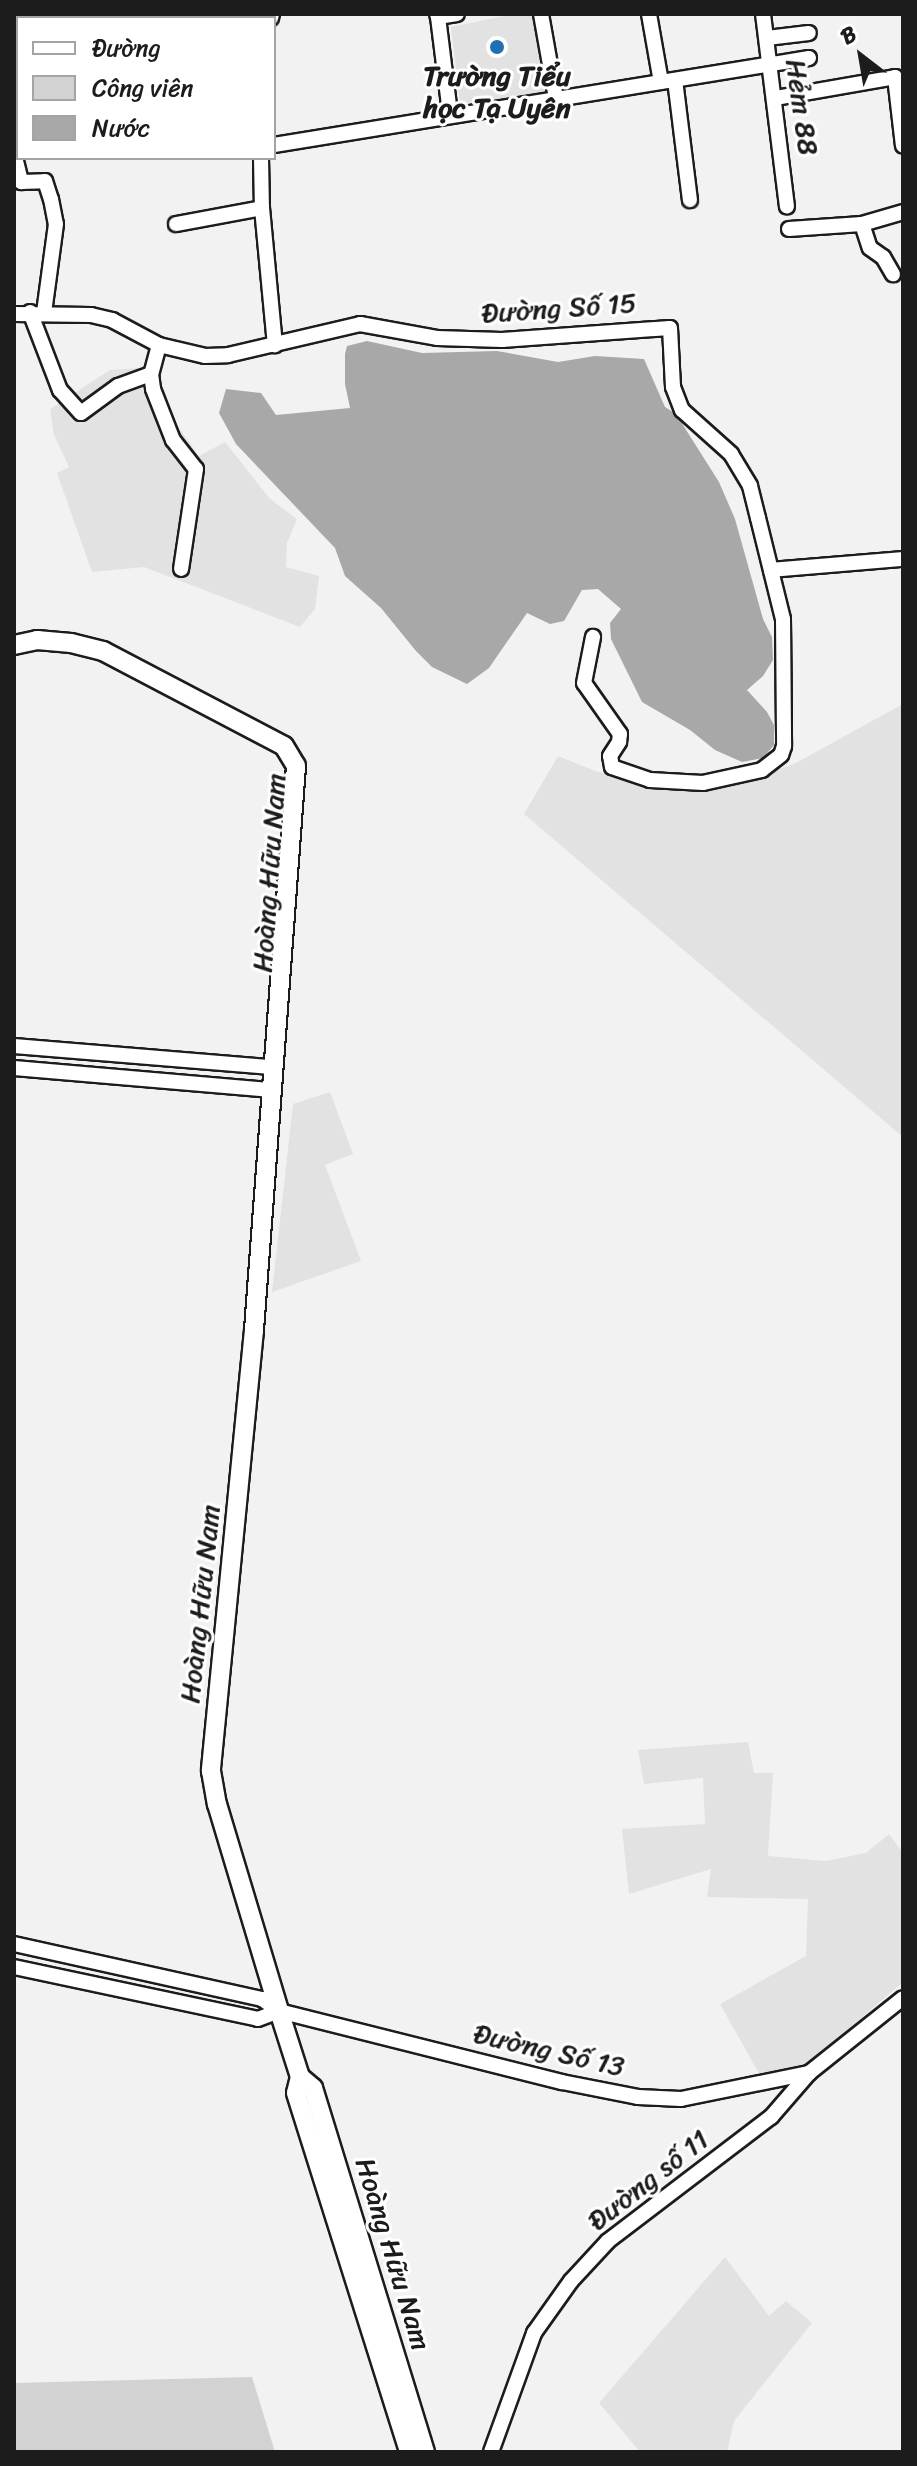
<!DOCTYPE html>
<html>
<head>
<meta charset="utf-8">
<style>
  body { margin:0 }
  #map { position:relative; width:917px; height:2466px; overflow:hidden; background:#f2f2f2; font-family:Sriracha,sans-serif }
  div>[style] { position:absolute }
  .built>* { inset:0; background:#e2e2e2 }
  .green>* { inset:0; background:#d2d2d2 }
  .water>* { inset:0; background:#a8a8a8 }
  .roads { filter:drop-shadow(2px 0 #1c1c1c) drop-shadow(-2px 0 #1c1c1c) drop-shadow(0 2px #1c1c1c) drop-shadow(0 -2px #1c1c1c) }
  .minor>* { height:14px; margin:-7px; padding:0 7px; transform-origin:7px; border-radius:7px; background:#fff }
  .major>* { height:18px; margin:-9px; padding:0 9px; transform-origin:9px; border-radius:9px; background:#fff }
  .dots>* { width:22px; height:22px; translate:-50% -50%; box-sizing:border-box; border:4px solid #fff; border-radius:50% }
  span { translate:-50% -50%; white-space:nowrap; text-align:center; line-height:1.15; -webkit-text-stroke:6px #fff; paint-order:stroke }
  .poi-label { font-size:28px; color:#1c1c1c; font-weight:700 }
  .street-label { font-size:28px; color:#1c1c1c }
  .frame { position:absolute; inset:0; border:16px solid #1c1c1c; pointer-events:none }
  .legend { position:absolute; left:16px; top:16px; width:260px; height:144px; box-sizing:border-box; background:#fff; border:2px solid #a4a4a4; margin:0; padding:10px 14px; list-style:none; font-size:24px; color:#1c1c1c }
  .legend li { display:flex; align-items:center; gap:16px; height:40px }
  .legend b { width:40px; border:2px solid #a4a4a4 }
  .north { position:absolute; left:821px; top:16px; width:80px; height:80px; -webkit-text-stroke:6px #fff; paint-order:stroke; rotate:329deg; font-size:22px; font-weight:700; line-height:32px; text-align:center; color:#1c1c1c }
  .north::after { content:''; display:block; margin:auto; width:28px; height:36px; background:#1c1c1c; clip-path:polygon(50% 0,100% 100%,50% 72%,0 100%) }
</style>
</head>
<body>
<div id="map">
  <div class="built">
    <div style="clip-path:polygon(514px 14px,538px 14px,547px 99px,461px 112px,451px 27px)"></div>
    <div style="clip-path:polygon(142px 368px,164px 391px,169px 414px,199px 456px,225px 442px,270px 499px,297px 519px,287px 543px,286px 567px,319px 576px,315px 609px,300px 627px,144px 567px,92px 572px,57px 473px,69px 467px,54px 435px,50px 409px,110px 370px)"></div>
    <div style="clip-path:polygon(903px 704px,903px 1137px,524px 814px,558px 756px,595px 771px,653px 787px,769px 772px,794px 764px)"></div>
    <div style="clip-path:polygon(330px 1092px,353px 1154px,325px 1165px,361px 1261px,272px 1292px,293px 1104px)"></div>
    <div style="clip-path:polygon(748px 1742px,754px 1773px,773px 1773px,768px 1856px,826px 1861px,866px 1853px,889px 1834px,903px 1853px,903px 1982px,807px 2065px,761px 2077px,720px 2004px,806px 1956px,808px 1899px,707px 1897px,711px 1869px,629px 1894px,622px 1829px,705px 1824px,703px 1778px,644px 1784px,638px 1750px)"></div>
    <div style="clip-path:polygon(725px 2257px,769px 2316px,786px 2301px,812px 2323px,734px 2421px,727px 2452px,640px 2452px,599px 2403px)"></div>
  </div>
  <div class="green">
    <div style="clip-path:polygon(252px 2377px,275px 2452px,14px 2452px,14px 2383px)"></div>
  </div>
  <div class="water">
    <div style="clip-path:polygon(367px 341px,422px 353px,497px 351px,558px 362px,595px 356px,644px 359px,665px 407px,676px 414px,719px 482px,735px 519px,763px 619px,772px 637px,773px 660px,763px 676px,747px 690px,767px 712px,774px 725px,774px 745px,763px 758px,742px 762px,715px 750px,690px 730px,642px 702px,611px 639px,610px 623px,621px 609px,598px 589px,582px 590px,564px 621px,550px 624px,527px 613px,489px 668px,467px 684px,432px 667px,416px 651px,381px 608px,345px 576px,335px 548px,236px 444px,219px 413px,226px 389px,261px 393px,276px 415px,350px 408px,345px 384px,345px 354px,347px 346px)"></div>
  </div>
  <div class="roads">
    <div class="minor">
      <div style="left:437px;top:14px;width:3px;rotate:72deg"></div>
      <div style="left:438px;top:17px;width:19px;rotate:-9deg"></div>
      <div style="left:541px;top:14px;width:85px;rotate:79.9deg"></div>
      <div style="left:649px;top:14px;width:69px;rotate:80deg"></div>
      <div style="left:763px;top:14px;width:194px;rotate:82.9deg"></div>
      <div style="left:438px;top:17px;width:98px;rotate:82.9deg"></div>
      <div style="left:271px;top:18px;width:4px;rotate:-76deg"></div>
      <div style="left:767px;top:38px;width:42px;rotate:-6.8deg"></div>
      <div style="left:675px;top:80px;width:121px;rotate:82.9deg"></div>
      <div style="left:775px;top:98px;width:122px;rotate:-9.9deg"></div>
      <div style="left:895px;top:77px;width:69px;rotate:83.4deg"></div>
      <div style="left:274px;top:145px;width:542px;rotate:-9.24deg"></div>
      <div style="left:14px;top:153px;width:30px;rotate:76deg"></div>
      <div style="left:21px;top:182px;width:24px;rotate:-2deg"></div>
      <div style="left:45px;top:181px;width:19px;rotate:72deg"></div>
      <div style="left:51px;top:199px;width:25px;rotate:79deg"></div>
      <div style="left:56px;top:224px;width:90px;rotate:97.7deg"></div>
      <div style="left:261px;top:158px;width:50px;rotate:88.9deg"></div>
      <div style="left:262px;top:208px;width:138px;rotate:84.6deg"></div>
      <div style="left:176px;top:224px;width:87px;rotate:-10.5deg"></div>
      <div style="left:862px;top:224px;width:25px;rotate:72deg"></div>
      <div style="left:870px;top:248px;width:16px;rotate:35deg"></div>
      <div style="left:883px;top:257px;width:20px;rotate:60deg"></div>
      <div style="left:789px;top:229px;width:73px;rotate:-3.9deg"></div>
      <div style="left:862px;top:224px;width:43px;rotate:-16.3deg"></div>
      <div style="left:30px;top:312px;width:84px;rotate:69deg"></div>
      <div style="left:60px;top:390px;width:31px;rotate:48deg"></div>
      <div style="left:81px;top:413px;width:46px;rotate:-36.1deg"></div>
      <div style="left:118px;top:386px;width:35px;rotate:-20deg"></div>
      <div style="left:14px;top:314px;width:77px;rotate:0.7deg"></div>
      <div style="left:91px;top:315px;width:22px;rotate:13deg"></div>
      <div style="left:112px;top:320px;width:53px;rotate:28deg"></div>
      <div style="left:159px;top:345px;width:47px;rotate:13.4deg"></div>
      <div style="left:205px;top:356px;width:23px;rotate:-2deg"></div>
      <div style="left:228px;top:355px;width:136px;rotate:-13.2deg"></div>
      <div style="left:360px;top:324px;width:78px;rotate:10.3deg"></div>
      <div style="left:437px;top:338px;width:65px;rotate:1.8deg"></div>
      <div style="left:502px;top:340px;width:168px;rotate:-4.1deg"></div>
      <div style="left:670px;top:328px;width:59px;rotate:87.1deg"></div>
      <div style="left:673px;top:387px;width:25px;rotate:69deg"></div>
      <div style="left:682px;top:410px;width:66px;rotate:41.9deg"></div>
      <div style="left:731px;top:454px;width:37px;rotate:59deg"></div>
      <div style="left:750px;top:486px;width:33px;rotate:76deg"></div>
      <div style="left:758px;top:518px;width:104px;rotate:76.1deg"></div>
      <div style="left:783px;top:619px;width:127px;rotate:89.5deg"></div>
      <div style="left:784px;top:746px;width:9px;rotate:108deg"></div>
      <div style="left:781px;top:755px;width:24px;rotate:142deg"></div>
      <div style="left:762px;top:770px;width:60px;rotate:167.6deg"></div>
      <div style="left:703px;top:783px;width:53px;rotate:-176.8deg"></div>
      <div style="left:650px;top:780px;width:40px;rotate:-161.1deg"></div>
      <div style="left:612px;top:767px;width:11px;rotate:-100deg"></div>
      <div style="left:610px;top:756px;width:17px;rotate:-57deg"></div>
      <div style="left:619px;top:742px;width:8px;rotate:-83deg"></div>
      <div style="left:620px;top:734px;width:62px;rotate:-125.2deg"></div>
      <div style="left:584px;top:683px;width:47px;rotate:-78.9deg"></div>
      <div style="left:159px;top:345px;width:30px;rotate:105deg"></div>
      <div style="left:151px;top:374px;width:15px;rotate:82deg"></div>
      <div style="left:153px;top:389px;width:55px;rotate:68.6deg"></div>
      <div style="left:173px;top:440px;width:37px;rotate:52deg"></div>
      <div style="left:196px;top:469px;width:101px;rotate:98.5deg"></div>
      <div style="left:771px;top:570px;width:132px;rotate:-4.8deg"></div>
      <div style="left:14px;top:1046px;width:258px;rotate:4.7deg"></div>
      <div style="left:14px;top:1068px;width:256px;rotate:4.9deg"></div>
      <div style="left:14px;top:1944px;width:254px;rotate:12.5deg"></div>
      <div style="left:262px;top:1999px;width:21px;rotate:35deg"></div>
      <div style="left:279px;top:2011px;width:292px;rotate:14.1deg"></div>
      <div style="left:562px;top:2082px;width:77px;rotate:11.2deg"></div>
      <div style="left:638px;top:2097px;width:43px;rotate:2.7deg"></div>
      <div style="left:681px;top:2099px;width:131px;rotate:-11.5deg"></div>
      <div style="left:14px;top:1967px;width:249px;rotate:12deg"></div>
      <div style="left:258px;top:2019px;width:22px;rotate:-21deg"></div>
      <div style="left:491px;top:2452px;width:127px;rotate:-70.1deg"></div>
      <div style="left:534px;top:2333px;width:64px;rotate:-54.6deg"></div>
      <div style="left:571px;top:2281px;width:54px;rotate:-47.2deg"></div>
      <div style="left:608px;top:2241px;width:205px;rotate:-37.3deg"></div>
      <div style="left:771px;top:2117px;width:58px;rotate:-49.2deg"></div>
      <div style="left:809px;top:2073px;width:120px;rotate:-38.6deg"></div>
    </div>
    <div class="major">
      <div style="left:14px;top:645px;width:24px;rotate:-12deg"></div>
      <div style="left:37px;top:640px;width:34px;rotate:5deg"></div>
      <div style="left:71px;top:643px;width:33px;rotate:14deg"></div>
      <div style="left:103px;top:651px;width:204px;rotate:27.7deg"></div>
      <div style="left:284px;top:746px;width:23px;rotate:59deg"></div>
      <div style="left:296px;top:766px;width:566px;rotate:94.26deg"></div>
      <div style="left:254px;top:1330px;width:443px;rotate:95.6deg"></div>
      <div style="left:211px;top:1771px;width:34px;rotate:80deg"></div>
      <div style="left:217px;top:1804px;width:216px;rotate:73.3deg"></div>
      <div style="left:279px;top:2011px;width:69px;rotate:72.3deg"></div>
      <div style="left:300px;top:2077px;width:17px;rotate:40deg"></div>
      <div style="left:313px;top:2088px;width:381px;rotate:72.9deg"></div>
      <div style="left:300px;top:2077px;width:16px;rotate:104deg"></div>
      <div style="left:296px;top:2093px;width:376px;rotate:72.5deg"></div>
    </div>
  </div>
  <div class="dots">
    <div style="left:497px;top:47px;background:#1f6fb2"></div>
  </div>
  <div class="poi-label">
    <span style="left:497px;top:92px">Trường Tiểu<br>học Tạ Uyên</span>
  </div>
  <div class="street-label">
    <span style="left:802px;top:107px;rotate:82deg">Hẻm 88</span>
    <span style="left:559px;top:308px;rotate:-4deg">Đường Số 15</span>
    <span style="left:269px;top:873px;rotate:-86deg">Hoàng Hữu Nam</span>
    <span style="left:200px;top:1604px;rotate:-84deg">Hoàng Hữu Nam</span>
    <span style="left:549px;top:2050px;rotate:13deg">Đường Số 13</span>
    <span style="left:648px;top:2180px;rotate:-38deg">Đường số 11</span>
    <span style="left:393px;top:2254px;rotate:73deg">Hoàng Hữu Nam</span>
  </div>
  <div class="frame"></div>
  <ul class="legend">
  <li><b style="height:10px;background:#fff"></b>Đường</li>
  <li><b style="height:22px;background:#d2d2d2"></b>Công viên</li>
  <li><b style="height:22px;background:#a8a8a8"></b>Nước</li>
  </ul>
  <div class="north">B</div>
</div>
</body>
</html>
